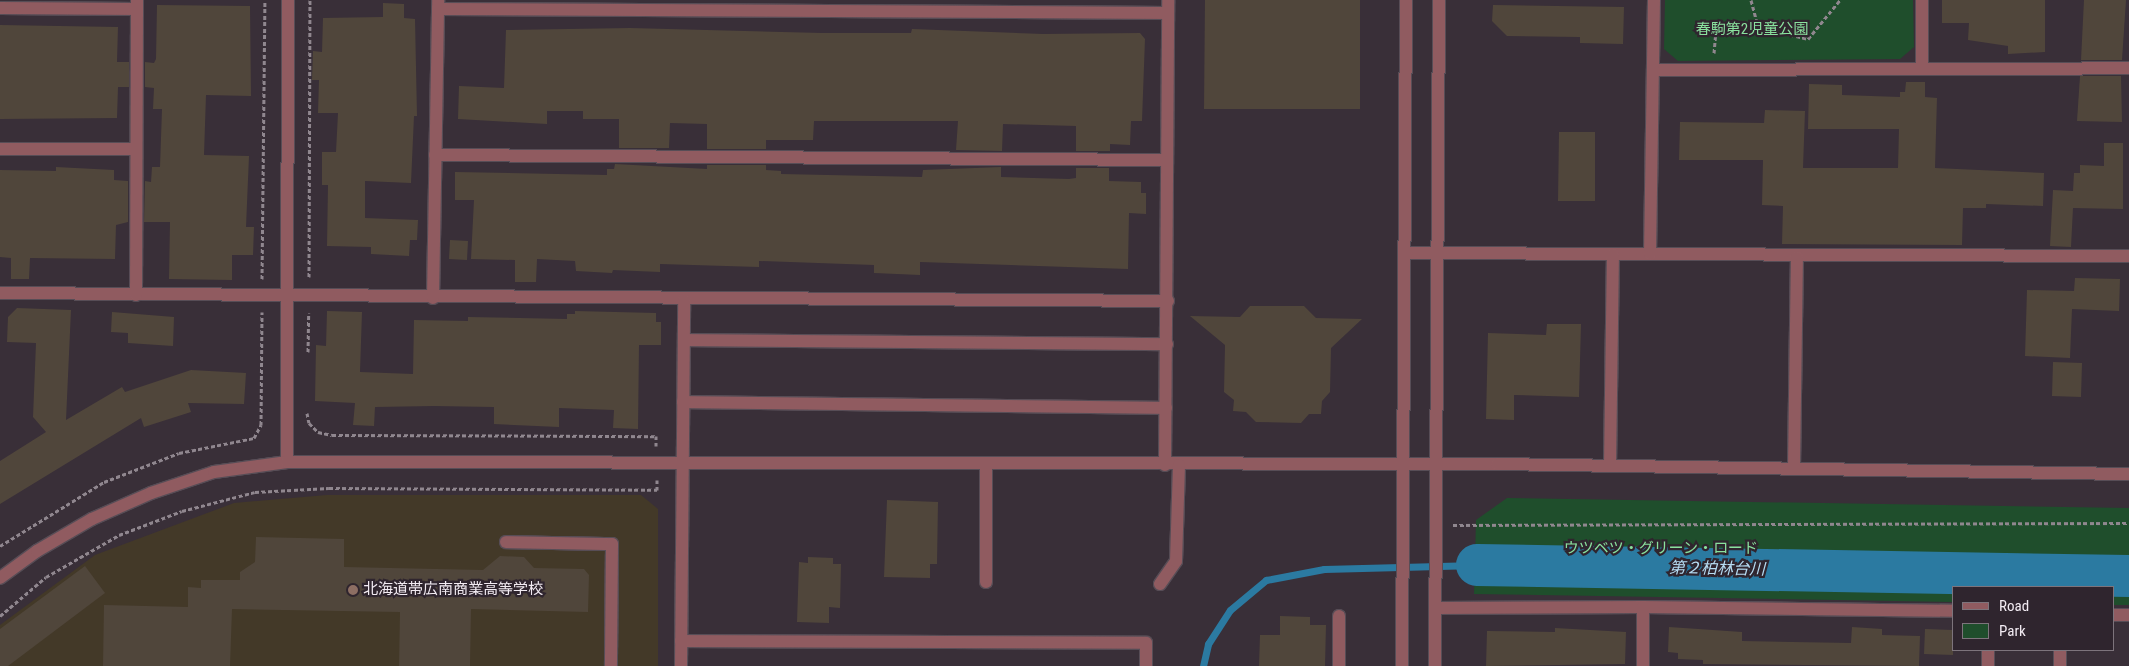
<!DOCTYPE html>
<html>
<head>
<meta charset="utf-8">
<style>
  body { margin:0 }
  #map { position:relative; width:2129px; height:666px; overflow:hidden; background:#392f38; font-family:"Roboto Condensed","Noto Sans JP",sans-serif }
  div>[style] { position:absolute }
  .education>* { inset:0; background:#433928 }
  .green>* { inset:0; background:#1f4e2c }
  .stream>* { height:7px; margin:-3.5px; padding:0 3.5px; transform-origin:3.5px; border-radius:3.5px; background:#2b7aa1 }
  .river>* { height:42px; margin:-21px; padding:0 21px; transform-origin:21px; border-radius:21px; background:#2b7aa1 }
  .building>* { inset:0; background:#50463b }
  .path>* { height:3px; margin-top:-1.5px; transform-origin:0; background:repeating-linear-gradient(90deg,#90878f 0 4px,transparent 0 6.5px) }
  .roads { filter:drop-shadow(1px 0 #574d56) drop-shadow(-1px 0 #574d56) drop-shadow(0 1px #574d56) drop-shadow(0 -1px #574d56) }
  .minor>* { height:12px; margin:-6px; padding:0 6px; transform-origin:6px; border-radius:6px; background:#905b60 }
  .dots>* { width:14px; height:14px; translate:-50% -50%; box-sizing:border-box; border:2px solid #2f252e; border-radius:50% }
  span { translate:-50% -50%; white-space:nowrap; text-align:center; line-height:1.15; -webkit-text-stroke:4.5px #2f252e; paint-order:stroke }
  .park-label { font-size:15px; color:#8ae19e }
  .poi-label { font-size:15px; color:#f2ebf2 }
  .left { translate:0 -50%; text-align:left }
  .water-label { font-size:16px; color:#b6dcf3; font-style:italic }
  .legend { position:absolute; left:1952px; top:586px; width:162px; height:65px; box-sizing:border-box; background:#2f252e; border:1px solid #7d747c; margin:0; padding:6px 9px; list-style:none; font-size:15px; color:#f2ebf2 }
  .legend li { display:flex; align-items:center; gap:10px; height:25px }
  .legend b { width:25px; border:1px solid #7d747c }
</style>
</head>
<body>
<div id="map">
  <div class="education">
    <div style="clip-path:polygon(327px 495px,641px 495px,658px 509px,658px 666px,0 666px,0 625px,95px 555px,234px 503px)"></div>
  </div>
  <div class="green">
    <div style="clip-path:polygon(1665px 0,1913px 0,1914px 47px,1900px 59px,1678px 61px,1664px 49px)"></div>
    <div style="clip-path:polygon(1507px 498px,2129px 508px,2129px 605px,2113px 605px,2113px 587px,1953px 587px,1953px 602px,1474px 594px,1476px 520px)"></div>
  </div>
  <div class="stream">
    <div style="left:1203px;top:666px;width:23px;rotate:-77deg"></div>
    <div style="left:1208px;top:644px;width:40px;rotate:-57.1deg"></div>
    <div style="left:1230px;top:610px;width:47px;rotate:-39.8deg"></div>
    <div style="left:1266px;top:580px;width:59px;rotate:-10.7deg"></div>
    <div style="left:1324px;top:569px;width:153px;rotate:-1.5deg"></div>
  </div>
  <div class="river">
    <div style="left:1477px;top:565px;width:652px;rotate:0.97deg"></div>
  </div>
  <div class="building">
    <div style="clip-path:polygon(1205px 0,1360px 0,1360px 109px,1204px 109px)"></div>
    <div style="clip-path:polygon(1942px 0,2045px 0,2045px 52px,2008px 54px,2008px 46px,1968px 40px,1969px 23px,1942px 23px)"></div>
    <div style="clip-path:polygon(2084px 0,2126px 0,2122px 60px,2081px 60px)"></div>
    <div style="clip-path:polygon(383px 3px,404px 4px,404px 18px,415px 19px,417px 116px,414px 116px,411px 183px,365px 181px,365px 218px,418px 220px,417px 240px,410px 240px,409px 256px,371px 254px,371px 247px,327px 246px,328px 185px,322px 185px,322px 152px,336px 152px,338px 113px,318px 113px,319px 80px,312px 80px,313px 51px,322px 52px,323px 18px,383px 17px)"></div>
    <div style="clip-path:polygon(157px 5px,250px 6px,251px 96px,206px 95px,204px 155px,249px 156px,246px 227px,254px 227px,253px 255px,232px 255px,232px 280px,169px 279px,170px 222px,144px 222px,145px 181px,151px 182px,152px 167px,160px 167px,162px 109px,153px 109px,154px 88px,145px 87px,145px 62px,154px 63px,156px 59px)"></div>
    <div style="clip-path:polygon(1493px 5px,1624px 7px,1623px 44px,1580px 43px,1580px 37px,1507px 36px,1492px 21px)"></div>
    <div style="clip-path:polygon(0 25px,118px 27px,117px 62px,129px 62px,129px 87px,118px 87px,117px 118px,0 119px)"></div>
    <div style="clip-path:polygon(630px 28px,822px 33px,911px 33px,912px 29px,1043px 34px,1140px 33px,1145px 39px,1142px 121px,1131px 121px,1130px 145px,1110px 144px,1110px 151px,1076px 151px,1076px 126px,1003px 124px,1002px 151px,956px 150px,958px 121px,814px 121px,813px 140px,766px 140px,766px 149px,707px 149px,707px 124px,670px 123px,669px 148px,619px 148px,619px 119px,583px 119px,583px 111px,547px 111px,547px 124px,458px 119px,459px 86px,504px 88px,506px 30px)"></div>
    <div style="clip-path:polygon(2080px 76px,2121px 76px,2122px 122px,2077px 121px)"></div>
    <div style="clip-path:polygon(1906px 82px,1925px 82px,1925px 97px,1937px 98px,1935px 168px,2044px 173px,2043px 206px,1986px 204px,1986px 208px,1963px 208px,1962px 245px,1782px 244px,1783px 206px,1762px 205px,1763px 160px,1679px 160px,1680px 122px,1764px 123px,1765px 110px,1805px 111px,1803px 168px,1898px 168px,1899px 129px,1808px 129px,1809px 84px,1842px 85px,1842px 95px,1900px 97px,1900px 92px,1905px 92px)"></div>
    <div style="clip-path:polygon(1559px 132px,1595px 132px,1595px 201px,1558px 201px)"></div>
    <div style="clip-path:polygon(2104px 143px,2123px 143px,2123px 209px,2073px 208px,2071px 247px,2050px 246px,2053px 190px,2073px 191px,2074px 173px,2080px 173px,2080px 165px,2104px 166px)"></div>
    <div style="clip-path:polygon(615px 164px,707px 169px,707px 165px,766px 165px,766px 170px,781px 171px,781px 174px,922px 177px,923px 170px,1001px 167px,1001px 177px,1069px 179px,1076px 178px,1076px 168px,1109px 168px,1109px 181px,1141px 182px,1141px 193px,1146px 193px,1146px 214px,1129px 213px,1128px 269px,920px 262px,920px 275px,874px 273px,874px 265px,759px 261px,759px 267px,660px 264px,660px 272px,613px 270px,612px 273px,576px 271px,575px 261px,537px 259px,536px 282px,515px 282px,515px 260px,471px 259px,474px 200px,455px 200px,455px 172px,607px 175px,607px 169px,614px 169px)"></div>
    <div style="clip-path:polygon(56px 167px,114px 170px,114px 180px,128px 181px,128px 222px,116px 225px,115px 259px,30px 258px,29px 279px,11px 279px,11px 258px,0 257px,0 170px,56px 171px)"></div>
    <div style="clip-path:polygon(450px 240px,468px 241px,467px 260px,449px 259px)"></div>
    <div style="clip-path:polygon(2075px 278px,2120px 279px,2119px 311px,2072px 309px,2070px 358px,2025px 356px,2027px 290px,2074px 291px)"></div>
    <div style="clip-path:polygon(1250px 306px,1304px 306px,1316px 318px,1362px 319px,1331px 348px,1330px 392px,1322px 401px,1321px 414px,1309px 414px,1301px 423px,1256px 422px,1246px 412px,1233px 411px,1234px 400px,1224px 392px,1225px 345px,1190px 316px,1240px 317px)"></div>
    <div style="clip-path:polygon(17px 308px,71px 310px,66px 420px,122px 387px,125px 392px,191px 370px,246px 373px,244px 404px,188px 403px,191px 412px,144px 427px,141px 418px,0 504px,0 461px,46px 432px,33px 417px,36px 343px,7px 342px,8px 317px)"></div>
    <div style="clip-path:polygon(327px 311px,362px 312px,360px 372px,413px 374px,414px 320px,468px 321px,468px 317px,567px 319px,567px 314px,575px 314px,575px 311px,656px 313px,656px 322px,661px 322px,661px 345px,639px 345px,638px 429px,613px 428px,614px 410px,559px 408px,559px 427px,494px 424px,494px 407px,434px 406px,375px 407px,374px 426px,353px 425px,355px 403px,315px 401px,316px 345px,326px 346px)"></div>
    <div style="clip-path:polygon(112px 312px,174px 317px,173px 346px,128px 343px,128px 333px,111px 332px)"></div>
    <div style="clip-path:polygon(1547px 324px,1581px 324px,1579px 397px,1514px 395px,1514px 420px,1486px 419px,1488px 333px,1546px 335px)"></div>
    <div style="clip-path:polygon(2053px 362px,2082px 363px,2081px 397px,2052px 396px)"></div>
    <div style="clip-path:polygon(887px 500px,938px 502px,937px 564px,930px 564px,930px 578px,884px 577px)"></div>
    <div style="clip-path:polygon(256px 537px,344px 539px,344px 567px,483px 570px,500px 556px,524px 557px,534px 568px,584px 569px,589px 575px,588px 612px,471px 609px,470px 666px,399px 666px,400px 612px,232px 609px,230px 666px,103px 666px,104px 605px,188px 607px,188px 587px,201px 588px,201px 580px,240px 580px,240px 572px,255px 562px)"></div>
    <div style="clip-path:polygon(808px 557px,833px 558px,833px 564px,841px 564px,840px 608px,829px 607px,829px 623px,797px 622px,799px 562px,808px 563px)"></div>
    <div style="clip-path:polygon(85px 566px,105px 593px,8px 666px,0 666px,0 629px)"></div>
    <div style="clip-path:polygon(1280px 616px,1310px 617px,1310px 625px,1326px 625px,1325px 666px,1259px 666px,1260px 635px,1280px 635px)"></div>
    <div style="clip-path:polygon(1669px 627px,1742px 632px,1742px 641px,1851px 643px,1852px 627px,1882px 629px,1882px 635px,1920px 636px,1919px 666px,1703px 664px,1703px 660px,1678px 659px,1678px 653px,1668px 652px)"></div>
    <div style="clip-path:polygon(1555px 628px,1626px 632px,1625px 664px,1486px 666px,1487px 631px,1555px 632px)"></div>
    <div style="clip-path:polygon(1925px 629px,1953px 630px,1953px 655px,1924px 654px)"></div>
  </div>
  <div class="path">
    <div style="left:1751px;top:0;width:28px;rotate:75deg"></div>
    <div style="left:1714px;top:53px;width:24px;rotate:-85deg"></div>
    <div style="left:1716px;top:29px;width:42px;rotate:-2.7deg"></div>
    <div style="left:1758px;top:27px;width:51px;rotate:13.5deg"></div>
    <div style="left:1808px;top:39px;width:50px;rotate:-50.6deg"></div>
    <div style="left:309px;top:277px;width:277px;rotate:-89.8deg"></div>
    <div style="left:262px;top:279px;width:279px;rotate:-89.4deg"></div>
    <div style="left:308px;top:352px;width:39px;rotate:-89deg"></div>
    <div style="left:307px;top:413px;width:10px;rotate:79deg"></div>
    <div style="left:309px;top:423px;width:13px;rotate:45deg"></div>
    <div style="left:318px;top:432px;width:14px;rotate:12deg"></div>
    <div style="left:332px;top:435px;width:324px;rotate:0.2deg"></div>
    <div style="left:656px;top:436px;width:10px;rotate:90deg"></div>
    <div style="left:1453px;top:525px;width:676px;rotate:-0.17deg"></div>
    <div style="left:0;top:546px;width:122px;rotate:-31.6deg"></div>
    <div style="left:104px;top:482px;width:80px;rotate:-21.1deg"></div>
    <div style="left:179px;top:453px;width:76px;rotate:-11.3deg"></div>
    <div style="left:254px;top:438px;width:15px;rotate:-62deg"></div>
    <div style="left:261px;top:425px;width:113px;rotate:-89.5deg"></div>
    <div style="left:0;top:616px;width:60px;rotate:-40.3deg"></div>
    <div style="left:46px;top:577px;width:84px;rotate:-29.9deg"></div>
    <div style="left:119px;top:535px;width:67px;rotate:-20.9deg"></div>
    <div style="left:182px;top:511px;width:75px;rotate:-14.6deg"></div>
    <div style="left:255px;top:492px;width:74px;rotate:-3.1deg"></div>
    <div style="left:329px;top:488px;width:328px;rotate:0.3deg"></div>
    <div style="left:657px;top:490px;width:10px;rotate:-90deg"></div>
  </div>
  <div class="roads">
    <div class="minor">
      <div style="left:0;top:8px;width:137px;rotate:0.4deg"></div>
      <div style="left:438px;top:9px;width:730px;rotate:0.31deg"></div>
      <div style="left:1922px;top:68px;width:68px;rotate:-90deg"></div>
      <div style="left:1654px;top:70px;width:475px;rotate:-0.2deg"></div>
      <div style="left:0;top:149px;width:135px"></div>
      <div style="left:435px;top:155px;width:732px;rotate:0.39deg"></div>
      <div style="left:1405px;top:253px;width:724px;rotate:0.24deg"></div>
      <div style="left:1650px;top:254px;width:254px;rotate:-89.1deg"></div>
      <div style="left:0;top:293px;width:1168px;rotate:0.39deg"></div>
      <div style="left:136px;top:295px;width:295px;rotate:-89.8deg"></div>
      <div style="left:433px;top:298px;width:298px;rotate:-89deg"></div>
      <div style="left:684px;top:340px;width:483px;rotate:0.5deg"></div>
      <div style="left:683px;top:402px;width:483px;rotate:0.7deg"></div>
      <div style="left:287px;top:462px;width:462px;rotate:-89.9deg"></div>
      <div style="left:1165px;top:465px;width:465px;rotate:-89.6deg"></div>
      <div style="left:1610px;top:466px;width:212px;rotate:-89.2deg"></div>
      <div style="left:1794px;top:468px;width:211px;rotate:-89.2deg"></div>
      <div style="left:506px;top:542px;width:106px;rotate:1.1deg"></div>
      <div style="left:612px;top:544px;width:122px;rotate:90.5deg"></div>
      <div style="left:0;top:578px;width:46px;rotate:-36.1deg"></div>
      <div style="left:37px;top:551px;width:64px;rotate:-30.2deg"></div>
      <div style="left:92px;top:519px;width:64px;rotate:-23.8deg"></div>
      <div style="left:151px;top:493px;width:66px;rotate:-18.4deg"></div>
      <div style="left:214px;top:472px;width:74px;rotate:-7.8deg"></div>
      <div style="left:287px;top:462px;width:1210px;rotate:0.09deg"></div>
      <div style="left:1497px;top:464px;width:632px;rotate:0.91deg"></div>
      <div style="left:986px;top:582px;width:118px;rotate:-90deg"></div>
      <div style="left:1160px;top:584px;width:28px;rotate:-55deg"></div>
      <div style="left:1176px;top:561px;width:96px;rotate:-88.2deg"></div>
      <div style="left:1436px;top:608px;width:207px;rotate:-0.3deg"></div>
      <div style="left:1643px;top:607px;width:310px;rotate:0.7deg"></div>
      <div style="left:2113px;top:615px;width:16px"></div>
      <div style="left:681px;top:641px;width:465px;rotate:0.2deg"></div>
      <div style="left:1146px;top:643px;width:23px;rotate:90deg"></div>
      <div style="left:2060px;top:650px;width:16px;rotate:90deg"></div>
      <div style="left:681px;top:666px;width:366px;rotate:-89.5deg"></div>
      <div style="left:1339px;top:666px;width:50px;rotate:-90deg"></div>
      <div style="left:1402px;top:666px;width:666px;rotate:-89.66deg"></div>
      <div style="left:1435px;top:666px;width:666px;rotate:-89.66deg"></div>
      <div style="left:1643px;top:666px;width:59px;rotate:-90deg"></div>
      <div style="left:1988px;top:666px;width:16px;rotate:-90deg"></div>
    </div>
  </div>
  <div class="dots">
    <div style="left:353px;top:590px;background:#8d6e63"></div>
  </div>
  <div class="park-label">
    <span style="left:1752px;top:30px">春駒第2児童公園</span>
    <span style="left:1661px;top:549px">ウツベツ・グリーン・ロード</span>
  </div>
  <div class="poi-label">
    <span class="left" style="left:363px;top:590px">北海道帯広南商業高等学校</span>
  </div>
  <div class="water-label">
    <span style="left:1717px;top:569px;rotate:1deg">第２柏林台川</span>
  </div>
  <ul class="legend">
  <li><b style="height:6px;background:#905b60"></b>Road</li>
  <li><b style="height:14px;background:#1f4e2c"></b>Park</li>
  </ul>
</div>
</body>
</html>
